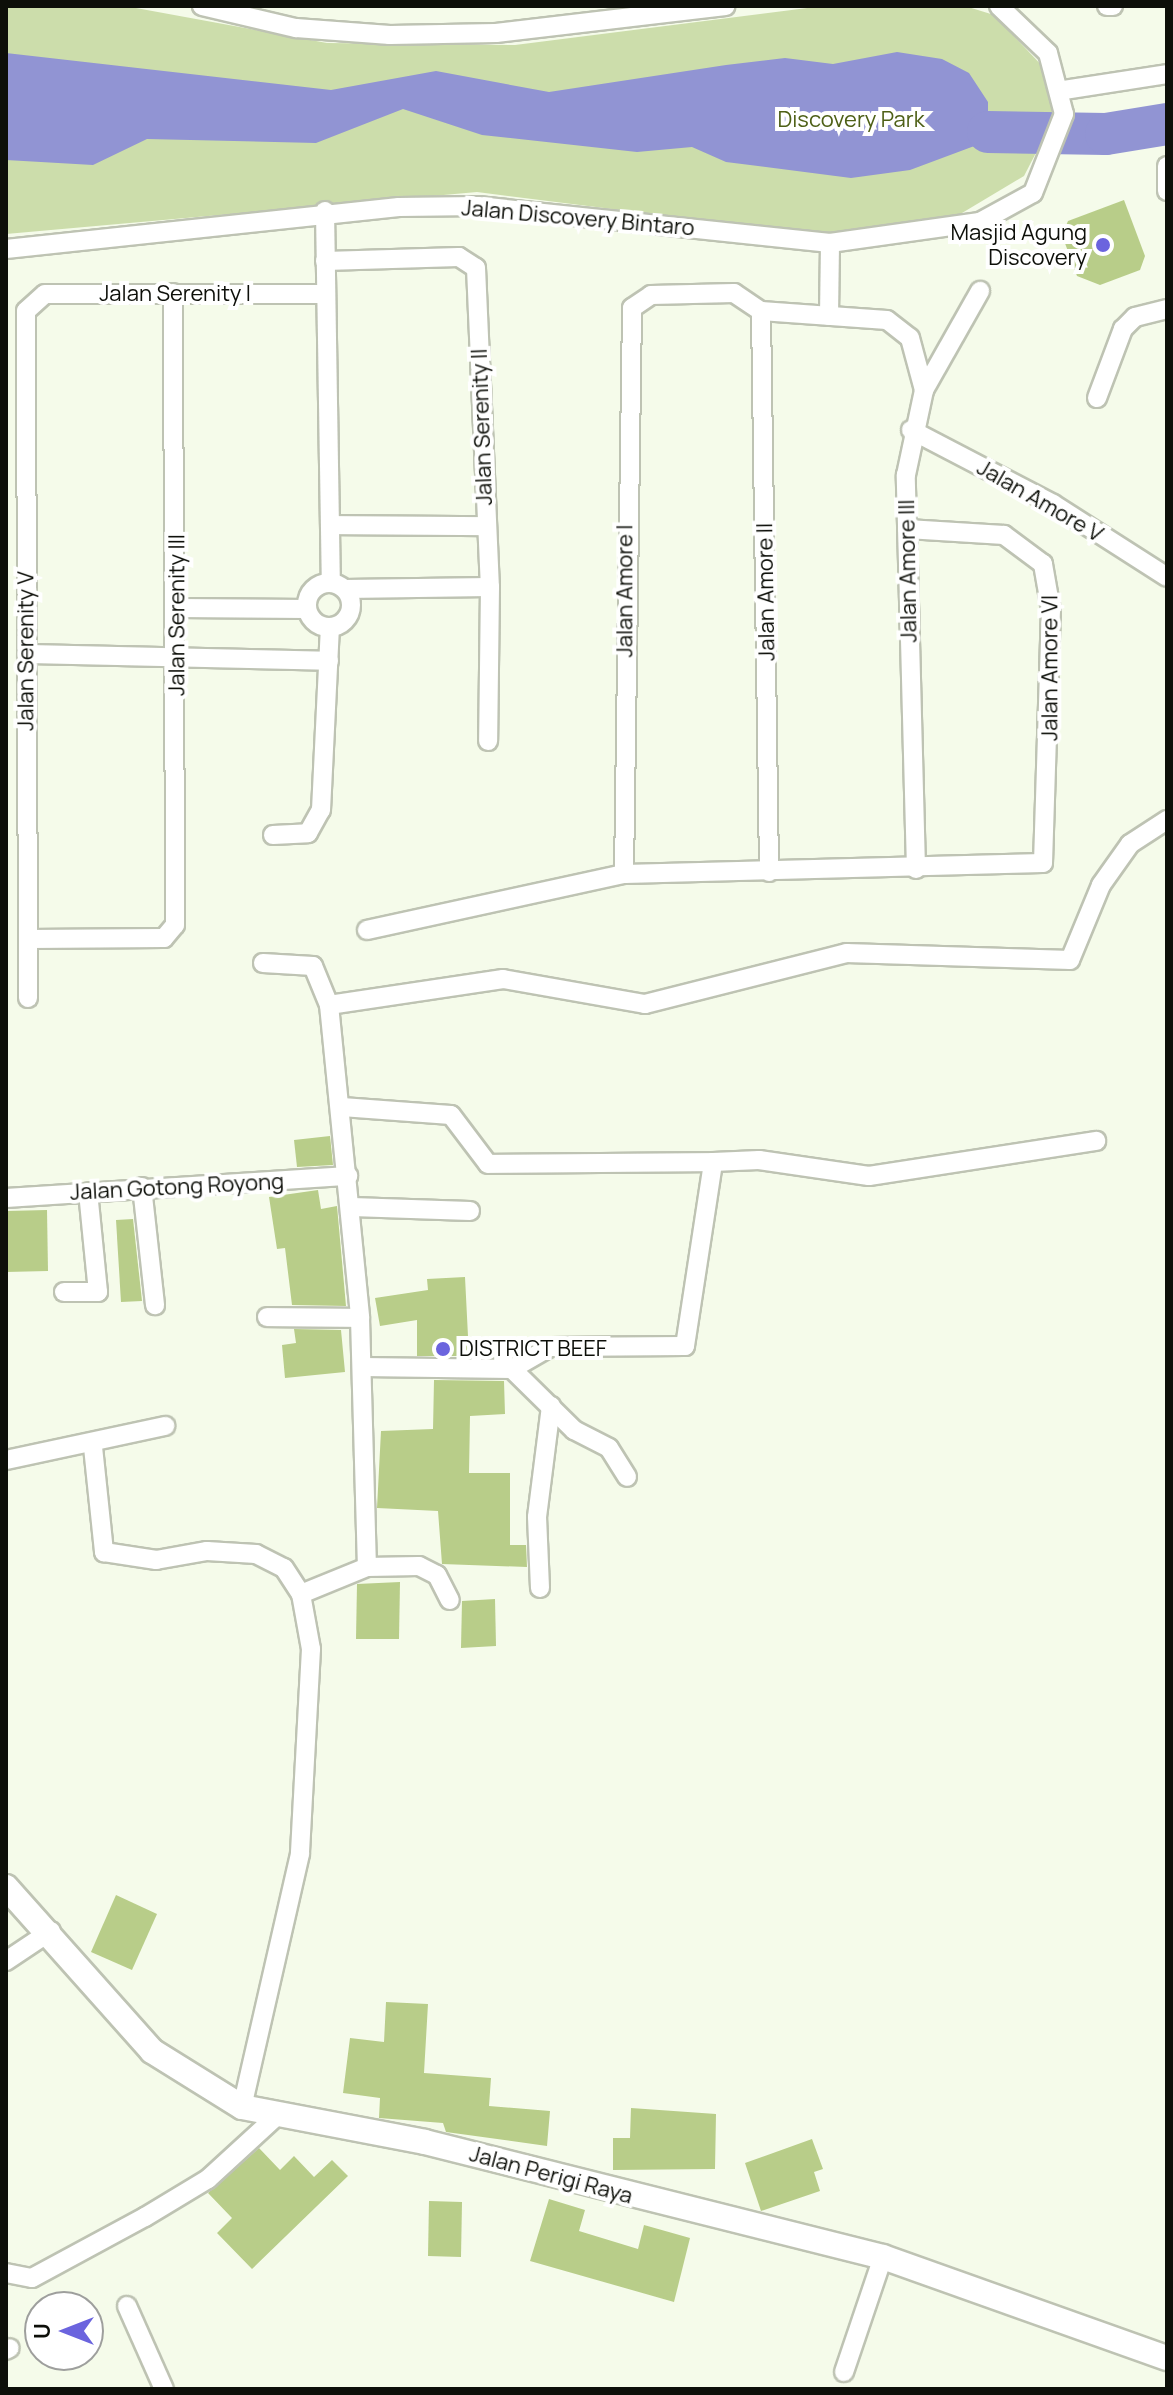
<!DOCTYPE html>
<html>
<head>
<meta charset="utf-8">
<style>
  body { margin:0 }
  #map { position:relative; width:1173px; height:2395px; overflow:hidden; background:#f5fbea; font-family:Manrope,sans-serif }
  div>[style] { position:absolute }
  .green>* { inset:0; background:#ccddab }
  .water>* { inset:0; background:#9194d3 }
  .river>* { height:42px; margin:-21px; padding:0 21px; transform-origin:21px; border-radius:21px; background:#9194d3 }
  .building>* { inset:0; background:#b8cd89 }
  .roads { filter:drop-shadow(2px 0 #bec3b3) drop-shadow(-2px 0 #bec3b3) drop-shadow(0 2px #bec3b3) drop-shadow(0 -2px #bec3b3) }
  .minor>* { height:18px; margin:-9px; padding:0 9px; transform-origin:9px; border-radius:9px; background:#fff }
  .minor>.ring { margin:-9px; padding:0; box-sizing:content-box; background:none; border:18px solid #fff; border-radius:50% }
  .tertiary>* { height:24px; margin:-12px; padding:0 12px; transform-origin:12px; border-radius:12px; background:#fff }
  .dots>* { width:22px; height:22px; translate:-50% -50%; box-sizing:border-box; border:4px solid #fff; border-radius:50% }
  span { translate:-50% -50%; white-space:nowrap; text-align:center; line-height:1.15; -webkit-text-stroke:8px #fff; paint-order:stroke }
  .park-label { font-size:22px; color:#4e6017 }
  .street-label { font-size:22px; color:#0d0f09 }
  .poi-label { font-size:22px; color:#0d0f09 }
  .right { translate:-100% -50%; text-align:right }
  .left { translate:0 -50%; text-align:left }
  .frame { position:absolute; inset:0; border:8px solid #0d0f09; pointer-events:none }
  .north { position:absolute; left:24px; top:2291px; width:80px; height:80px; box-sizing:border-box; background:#fff; border:2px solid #9e9f9d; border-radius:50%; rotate:270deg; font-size:22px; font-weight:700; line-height:32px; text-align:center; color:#0d0f09 }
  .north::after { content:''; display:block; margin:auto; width:28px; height:36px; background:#6b64de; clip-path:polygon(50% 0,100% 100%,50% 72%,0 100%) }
</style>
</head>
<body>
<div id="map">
  <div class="green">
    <div style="clip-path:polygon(6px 6px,125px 6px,327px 43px,515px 45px,823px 6px,965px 6px,994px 15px,1046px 70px,1055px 116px,1024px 176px,952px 219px,836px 237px,477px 192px,6px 234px)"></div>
  </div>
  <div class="water">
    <div style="clip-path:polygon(897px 52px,942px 59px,969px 73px,988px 102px,988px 132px,977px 145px,910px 170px,851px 178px,726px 162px,692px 147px,637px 152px,482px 135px,403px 109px,316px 143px,147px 139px,93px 165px,6px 160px,6px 53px,331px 90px,436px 71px,549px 92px,726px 65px,785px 58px,833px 64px)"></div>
  </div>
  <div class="river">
    <div style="left:988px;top:132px;width:118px;rotate:1deg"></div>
    <div style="left:1106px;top:134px;width:62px;rotate:-9.3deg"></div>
  </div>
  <div class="building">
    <div style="clip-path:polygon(1124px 200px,1145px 256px,1140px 270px,1100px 285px,1077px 276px,1062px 235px,1068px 221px)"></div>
    <div style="clip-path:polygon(330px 1136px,333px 1165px,297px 1167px,294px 1140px)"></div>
    <div style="clip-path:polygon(318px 1190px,321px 1209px,337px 1206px,346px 1306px,292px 1305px,285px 1248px,277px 1249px,269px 1197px)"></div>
    <div style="clip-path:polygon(47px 1210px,48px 1271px,6px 1272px,6px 1211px)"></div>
    <div style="clip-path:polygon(133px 1219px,142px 1301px,121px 1302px,116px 1220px)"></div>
    <div style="clip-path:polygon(465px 1277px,469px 1356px,417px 1356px,417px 1320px,380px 1326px,375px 1298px,428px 1290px,427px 1279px)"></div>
    <div style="clip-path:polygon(294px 1329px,341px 1330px,345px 1372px,285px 1378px,282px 1345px,296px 1343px)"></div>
    <div style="clip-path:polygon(434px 1380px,504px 1381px,505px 1414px,470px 1416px,469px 1473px,510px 1473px,510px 1545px,526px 1545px,527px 1567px,442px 1564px,438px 1511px,377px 1508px,381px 1431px,433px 1429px)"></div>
    <div style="clip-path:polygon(400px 1582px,399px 1639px,356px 1639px,357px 1584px)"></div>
    <div style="clip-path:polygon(495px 1599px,496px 1646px,461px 1648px,462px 1601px)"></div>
    <div style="clip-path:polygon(116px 1895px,157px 1914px,132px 1970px,91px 1952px)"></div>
    <div style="clip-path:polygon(386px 2002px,428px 2004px,424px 2073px,491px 2078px,489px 2106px,550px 2111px,547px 2146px,446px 2132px,443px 2123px,379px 2118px,380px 2098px,343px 2093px,350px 2038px,384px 2042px)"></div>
    <div style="clip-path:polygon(631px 2108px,716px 2114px,715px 2169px,613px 2170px,613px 2138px,630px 2138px)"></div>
    <div style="clip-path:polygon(812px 2139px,823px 2169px,814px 2172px,820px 2191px,761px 2211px,745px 2163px)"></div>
    <div style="clip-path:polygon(259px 2148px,280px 2170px,294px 2156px,314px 2177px,332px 2160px,348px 2176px,252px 2269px,217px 2233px,232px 2218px,208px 2193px)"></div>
    <div style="clip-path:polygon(549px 2199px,585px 2210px,579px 2231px,638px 2249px,644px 2225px,690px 2238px,674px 2302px,530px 2261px)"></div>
    <div style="clip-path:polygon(429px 2201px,462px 2202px,461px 2257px,428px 2256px)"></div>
  </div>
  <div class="roads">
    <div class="minor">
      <div style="left:202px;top:6px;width:97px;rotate:13.2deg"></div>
      <div style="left:296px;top:28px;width:94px;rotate:4.3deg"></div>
      <div style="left:390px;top:35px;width:106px;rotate:-1.1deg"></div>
      <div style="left:496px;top:33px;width:231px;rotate:-6.7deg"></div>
      <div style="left:1107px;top:6px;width:6px"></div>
      <div style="left:1064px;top:90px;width:104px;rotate:-8.8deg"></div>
      <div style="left:1167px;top:166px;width:25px;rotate:90deg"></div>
      <div style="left:325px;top:211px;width:371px;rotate:89.1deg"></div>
      <div style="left:6px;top:249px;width:395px;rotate:-6.1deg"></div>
      <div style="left:399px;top:207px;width:79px;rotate:-0.7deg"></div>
      <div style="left:478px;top:206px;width:354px;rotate:6deg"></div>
      <div style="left:830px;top:243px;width:151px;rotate:-8deg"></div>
      <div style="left:980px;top:222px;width:60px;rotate:-28.7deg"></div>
      <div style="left:1033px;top:193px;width:85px;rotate:-68.6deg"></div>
      <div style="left:1064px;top:114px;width:63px;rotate:-104.7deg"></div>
      <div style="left:1048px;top:53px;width:68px;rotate:-136.2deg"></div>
      <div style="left:325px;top:261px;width:134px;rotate:-1.7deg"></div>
      <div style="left:459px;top:257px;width:20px;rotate:33deg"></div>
      <div style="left:476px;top:268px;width:319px;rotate:87.5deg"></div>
      <div style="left:490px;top:587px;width:154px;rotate:90.7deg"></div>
      <div style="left:761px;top:311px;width:561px;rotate:89.18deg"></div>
      <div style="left:829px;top:316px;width:73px;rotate:-89.2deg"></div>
      <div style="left:1097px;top:398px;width:74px;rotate:-69.4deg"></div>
      <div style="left:1123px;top:329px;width:17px;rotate:-45deg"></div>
      <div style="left:1135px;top:317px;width:33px;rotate:-14deg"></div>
      <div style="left:911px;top:430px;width:160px;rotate:27.5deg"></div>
      <div style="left:1053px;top:504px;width:135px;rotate:32.6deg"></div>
      <div style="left:330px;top:525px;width:156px;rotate:0.4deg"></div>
      <div class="ring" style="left:307px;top:583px;width:26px;height:26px"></div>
      <div style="left:345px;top:589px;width:145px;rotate:-0.8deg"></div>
      <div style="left:178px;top:608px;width:129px;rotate:0.4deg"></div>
      <div style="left:27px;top:654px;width:302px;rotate:1.3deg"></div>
      <div style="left:273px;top:835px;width:35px;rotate:-3deg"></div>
      <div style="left:308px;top:833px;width:26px;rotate:-61deg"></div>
      <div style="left:321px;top:810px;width:182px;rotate:-87.2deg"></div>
      <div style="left:916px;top:869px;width:394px;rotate:-91.5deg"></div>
      <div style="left:906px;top:475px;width:87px;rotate:-78deg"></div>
      <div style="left:924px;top:390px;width:114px;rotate:-60.5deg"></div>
      <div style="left:624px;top:874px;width:566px;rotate:-89.19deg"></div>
      <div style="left:632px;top:308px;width:23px;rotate:-34deg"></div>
      <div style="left:651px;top:295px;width:83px;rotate:-1.4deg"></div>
      <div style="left:734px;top:293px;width:32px;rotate:34deg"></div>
      <div style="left:761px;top:311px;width:126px;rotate:4.1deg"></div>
      <div style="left:887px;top:320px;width:29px;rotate:38deg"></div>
      <div style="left:910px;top:338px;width:54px;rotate:74.9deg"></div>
      <div style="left:367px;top:930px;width:263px;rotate:-12.3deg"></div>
      <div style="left:624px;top:874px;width:419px;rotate:-1.5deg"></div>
      <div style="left:1043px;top:863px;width:253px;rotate:-88.2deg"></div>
      <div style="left:1051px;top:610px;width:47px;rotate:-99.9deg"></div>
      <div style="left:1043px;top:564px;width:49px;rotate:-143.4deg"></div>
      <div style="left:1004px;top:535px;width:97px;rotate:-176.5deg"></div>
      <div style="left:29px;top:939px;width:135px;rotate:-0.4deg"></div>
      <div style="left:164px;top:938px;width:17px;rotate:-50deg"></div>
      <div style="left:175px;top:925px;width:632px;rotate:-90.18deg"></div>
      <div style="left:263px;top:963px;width:50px;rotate:3.4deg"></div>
      <div style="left:313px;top:966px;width:42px;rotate:67.7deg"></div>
      <div style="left:329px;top:1005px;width:315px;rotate:84.3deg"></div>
      <div style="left:360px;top:1318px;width:249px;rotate:88.4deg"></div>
      <div style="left:367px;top:1567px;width:52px;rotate:-1.1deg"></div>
      <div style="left:419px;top:1566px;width:20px;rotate:27deg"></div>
      <div style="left:437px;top:1575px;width:28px;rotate:63deg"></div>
      <div style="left:28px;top:998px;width:687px;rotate:-90.17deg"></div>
      <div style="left:26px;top:311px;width:25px;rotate:-42deg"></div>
      <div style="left:45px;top:294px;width:280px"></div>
      <div style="left:329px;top:1005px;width:176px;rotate:-8.5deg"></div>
      <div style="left:503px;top:979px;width:144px;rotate:10deg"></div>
      <div style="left:645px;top:1004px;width:208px;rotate:-14.2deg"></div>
      <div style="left:847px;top:953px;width:223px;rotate:1.8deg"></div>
      <div style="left:1070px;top:960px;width:81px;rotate:-67.5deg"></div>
      <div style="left:1101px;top:885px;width:50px;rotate:-54.7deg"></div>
      <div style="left:1130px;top:844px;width:44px;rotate:-33deg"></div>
      <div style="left:342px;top:1107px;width:109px;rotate:4.2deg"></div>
      <div style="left:451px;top:1115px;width:61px;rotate:52.9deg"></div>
      <div style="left:488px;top:1164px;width:225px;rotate:-0.5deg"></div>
      <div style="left:142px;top:1187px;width:119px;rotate:83.7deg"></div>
      <div style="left:6px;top:1198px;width:343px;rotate:-3.7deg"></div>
      <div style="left:352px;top:1207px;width:118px;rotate:1.9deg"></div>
      <div style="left:64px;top:1292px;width:34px"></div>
      <div style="left:98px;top:1292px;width:100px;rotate:-95.7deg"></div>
      <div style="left:267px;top:1317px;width:93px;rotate:0.6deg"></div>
      <div style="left:363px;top:1367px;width:149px;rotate:0.8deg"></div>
      <div style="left:512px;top:1369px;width:87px;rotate:44.5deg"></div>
      <div style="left:574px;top:1430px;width:39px;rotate:27deg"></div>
      <div style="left:609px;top:1448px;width:34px;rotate:58deg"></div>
      <div style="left:512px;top:1369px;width:44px;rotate:-30.1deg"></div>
      <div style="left:550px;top:1347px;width:135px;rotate:-0.4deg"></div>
      <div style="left:685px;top:1346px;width:186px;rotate:-81.3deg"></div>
      <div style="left:713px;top:1162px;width:46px;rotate:-2.5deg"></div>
      <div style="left:759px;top:1160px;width:111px;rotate:8.3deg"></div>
      <div style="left:869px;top:1176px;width:230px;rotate:-8.8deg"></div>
      <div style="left:93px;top:1447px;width:106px;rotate:84deg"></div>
      <div style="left:104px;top:1552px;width:53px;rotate:8.7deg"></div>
      <div style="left:156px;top:1560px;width:52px;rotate:-10deg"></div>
      <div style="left:207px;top:1551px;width:49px;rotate:3.5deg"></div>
      <div style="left:256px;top:1554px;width:31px;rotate:27deg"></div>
      <div style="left:284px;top:1568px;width:31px;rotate:57deg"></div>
      <div style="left:301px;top:1594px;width:56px;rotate:79.7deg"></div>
      <div style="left:311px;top:1649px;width:205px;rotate:93.1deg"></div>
      <div style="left:300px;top:1854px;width:260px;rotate:102.9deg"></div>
      <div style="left:6px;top:1460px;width:163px;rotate:-12.1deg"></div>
      <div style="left:540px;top:1588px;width:71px;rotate:-92.4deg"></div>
      <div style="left:537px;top:1517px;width:112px;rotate:-82.8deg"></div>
      <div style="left:301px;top:1594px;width:71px;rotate:-22.2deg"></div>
      <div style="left:6px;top:1961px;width:54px;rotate:-33.7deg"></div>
      <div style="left:6px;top:2273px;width:26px;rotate:11deg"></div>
      <div style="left:32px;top:2278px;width:128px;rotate:-28.4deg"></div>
      <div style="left:145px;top:2217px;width:74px;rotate:-31.1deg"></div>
      <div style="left:208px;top:2179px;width:96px;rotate:-42.5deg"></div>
      <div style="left:127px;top:2306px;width:91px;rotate:66deg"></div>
      <div style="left:6px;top:2350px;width:4px;rotate:-27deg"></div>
      <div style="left:844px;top:2372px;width:121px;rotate:-71.3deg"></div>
    </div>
    <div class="tertiary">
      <div style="left:6px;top:1887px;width:220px;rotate:48.3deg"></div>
      <div style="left:152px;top:2051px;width:106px;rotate:31.9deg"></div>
      <div style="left:242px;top:2107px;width:186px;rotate:10.8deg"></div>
      <div style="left:425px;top:2142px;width:472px;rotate:14.1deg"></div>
      <div style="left:883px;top:2257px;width:301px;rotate:19.6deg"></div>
    </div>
  </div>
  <div class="dots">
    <div style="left:1103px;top:245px;background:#6b64de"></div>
    <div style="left:443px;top:1349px;background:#6b64de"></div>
  </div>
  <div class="park-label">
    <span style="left:851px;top:120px">Discovery Park</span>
  </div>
  <div class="street-label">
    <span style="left:578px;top:218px;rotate:5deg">Jalan Discovery Bintaro</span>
    <span style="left:175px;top:294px">Jalan Serenity I</span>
    <span style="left:482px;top:427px;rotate:-92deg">Jalan Serenity II</span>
    <span style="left:1040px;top:501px;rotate:30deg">Jalan Amore V</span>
    <span style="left:908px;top:571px;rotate:-91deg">Jalan Amore III</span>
    <span style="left:625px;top:591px;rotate:-90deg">Jalan Amore I</span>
    <span style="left:766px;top:592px;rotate:-91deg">Jalan Amore II</span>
    <span style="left:177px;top:615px;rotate:-90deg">Jalan Serenity III</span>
    <span style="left:26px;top:651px;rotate:-90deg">Jalan Serenity V</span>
    <span style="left:1050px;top:668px;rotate:-90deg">Jalan Amore VI</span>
    <span style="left:177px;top:1187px;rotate:-3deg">Jalan Gotong Royong</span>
    <span style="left:551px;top:2175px;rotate:15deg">Jalan Perigi Raya</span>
  </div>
  <div class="poi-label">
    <span class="right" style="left:1087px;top:245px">Masjid Agung<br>Discovery</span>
    <span class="left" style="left:459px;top:1349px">DISTRICT BEEF</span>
  </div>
  <div class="frame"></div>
  <div class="north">U</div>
</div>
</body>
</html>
